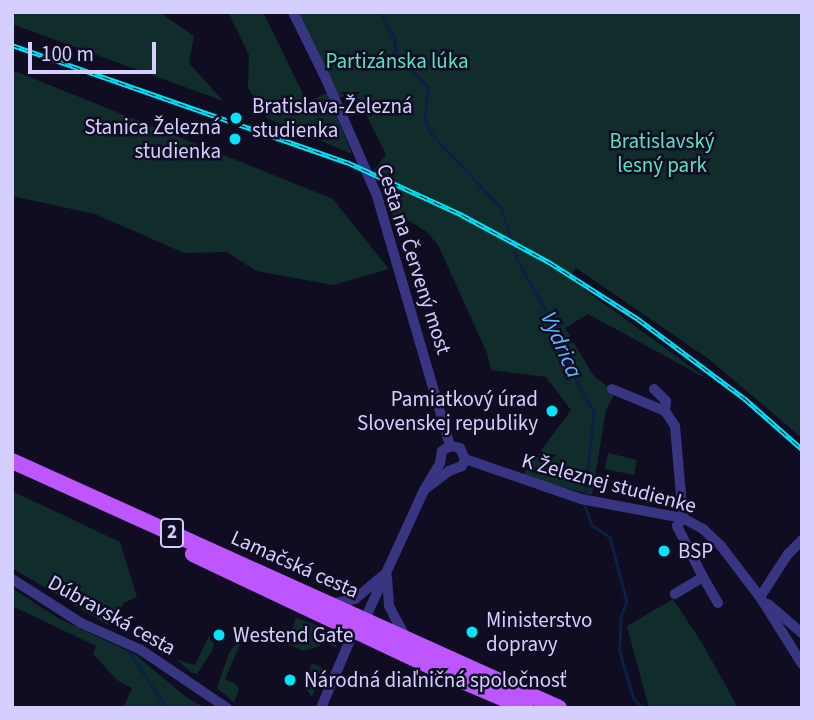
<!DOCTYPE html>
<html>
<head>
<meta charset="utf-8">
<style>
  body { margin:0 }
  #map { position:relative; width:814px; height:720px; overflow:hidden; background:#100d23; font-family:"Source Sans 3",sans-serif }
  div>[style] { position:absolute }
  .green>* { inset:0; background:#102d2c }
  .stream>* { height:2.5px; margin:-1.25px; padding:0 1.25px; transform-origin:1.25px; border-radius:1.25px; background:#0a2145 }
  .minor>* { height:10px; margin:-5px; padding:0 5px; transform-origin:5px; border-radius:5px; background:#383683 }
  .primary>* { height:16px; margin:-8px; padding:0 8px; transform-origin:8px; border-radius:8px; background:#bd56ff }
  .rail>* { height:5px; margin-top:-2.5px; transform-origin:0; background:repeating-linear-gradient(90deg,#100d23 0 8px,#00e5fa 0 16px); box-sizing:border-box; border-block:2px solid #00e5fa }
  .dots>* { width:19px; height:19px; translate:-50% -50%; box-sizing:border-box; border:4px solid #100d23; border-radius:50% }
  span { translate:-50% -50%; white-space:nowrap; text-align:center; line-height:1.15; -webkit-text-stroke:5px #100d23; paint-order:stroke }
  .shield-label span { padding:2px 5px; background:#100d23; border:2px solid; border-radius:5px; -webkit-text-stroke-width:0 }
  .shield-label { font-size:19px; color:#d4cfff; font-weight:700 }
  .park-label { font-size:21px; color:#57e3be }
  .poi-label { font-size:21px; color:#d4cfff }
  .left { translate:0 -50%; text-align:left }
  .right { translate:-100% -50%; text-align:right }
  .street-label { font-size:21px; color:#d4cfff }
  .water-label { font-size:23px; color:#5db7ff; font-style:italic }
  .frame { position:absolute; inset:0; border:14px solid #d4cfff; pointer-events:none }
  .scale { position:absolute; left:28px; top:42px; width:128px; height:32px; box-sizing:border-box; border:4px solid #d4cfff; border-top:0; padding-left:9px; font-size:21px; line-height:24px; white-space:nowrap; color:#d4cfff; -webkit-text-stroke:5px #100d23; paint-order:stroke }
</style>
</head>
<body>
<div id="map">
  <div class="green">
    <div style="clip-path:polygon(12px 12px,159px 12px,194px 36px,189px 63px,223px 101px,12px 24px)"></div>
    <div style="clip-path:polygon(228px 12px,263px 12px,307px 102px,327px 93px,352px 154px,267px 118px,248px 88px,249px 55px)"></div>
    <div style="clip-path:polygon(297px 12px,802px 12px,802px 438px,710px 360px,576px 268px,570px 279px,709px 380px,588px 314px,565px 328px,593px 375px,615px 393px,606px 410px,592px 495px,522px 476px,571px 410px,546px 377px,491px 370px,487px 353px,438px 245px,427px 232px,410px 221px,395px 220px,374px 170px,386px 155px,358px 98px,339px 97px)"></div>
    <div style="clip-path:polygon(12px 70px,333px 199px,389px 269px,333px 285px,256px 271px,227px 252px,184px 253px,95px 214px,12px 196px)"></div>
    <div style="clip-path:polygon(608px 453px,637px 460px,634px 475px,605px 469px)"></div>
    <div style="clip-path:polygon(12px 491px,120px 542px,137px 597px,124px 603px,108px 625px,12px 568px)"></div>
    <div style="clip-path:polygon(12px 588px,58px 618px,136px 655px,186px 697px,205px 708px,123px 708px,132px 688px,117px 680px,93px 654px,96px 646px,12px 606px)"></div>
    <div style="clip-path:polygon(673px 599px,702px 643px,738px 708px,649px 708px,627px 626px)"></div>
    <div style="clip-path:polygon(296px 618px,334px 631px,338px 638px,336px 648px,328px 644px,324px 631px,317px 633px,320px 646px,303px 651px,288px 644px)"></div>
    <div style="clip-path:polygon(213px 627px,217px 632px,212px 651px,197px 674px,192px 673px,177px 660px,195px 665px)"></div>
    <div style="clip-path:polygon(238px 641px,241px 642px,225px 679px,236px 684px,239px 690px,234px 702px,217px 688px,229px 653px)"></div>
    <div style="clip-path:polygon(312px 663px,324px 669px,312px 697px,304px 686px)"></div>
  </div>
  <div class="stream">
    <div style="left:380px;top:12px;width:31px;rotate:61deg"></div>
    <div style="left:395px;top:39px;width:17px;rotate:87deg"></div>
    <div style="left:396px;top:56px;width:44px;rotate:43.2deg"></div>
    <div style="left:428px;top:86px;width:32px;rotate:95deg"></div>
    <div style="left:425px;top:118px;width:16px;rotate:68deg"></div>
    <div style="left:431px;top:133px;width:104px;rotate:46.9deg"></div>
    <div style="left:502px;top:209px;width:52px;rotate:73.3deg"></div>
    <div style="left:517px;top:259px;width:71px;rotate:60.6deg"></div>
    <div style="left:552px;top:321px;width:45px;rotate:70.3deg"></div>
    <div style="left:567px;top:363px;width:56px;rotate:61.1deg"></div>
    <div style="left:594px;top:412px;width:84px;rotate:96.1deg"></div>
    <div style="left:584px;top:503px;width:23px;rotate:70deg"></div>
    <div style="left:592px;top:525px;width:22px;rotate:34deg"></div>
    <div style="left:610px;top:537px;width:67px;rotate:75.3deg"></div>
    <div style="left:627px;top:602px;width:16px;rotate:112deg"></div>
    <div style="left:621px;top:617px;width:34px;rotate:92deg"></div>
    <div style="left:620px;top:651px;width:48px;rotate:74.2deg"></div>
    <div style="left:633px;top:697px;width:15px;rotate:48deg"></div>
    <div style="left:129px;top:652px;width:68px;rotate:55.8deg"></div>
  </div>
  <div class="minor">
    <div style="left:293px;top:12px;width:75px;rotate:63.8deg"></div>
    <div style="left:326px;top:79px;width:128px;rotate:66.4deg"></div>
    <div style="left:377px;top:196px;width:260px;rotate:73.7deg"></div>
    <div style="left:612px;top:389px;width:57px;rotate:22.5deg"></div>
    <div style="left:665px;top:411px;width:18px;rotate:56deg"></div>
    <div style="left:675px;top:426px;width:92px;rotate:85deg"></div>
    <div style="left:683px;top:518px;width:10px;rotate:127deg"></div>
    <div style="left:677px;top:526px;width:57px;rotate:63deg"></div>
    <div style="left:703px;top:577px;width:33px;rotate:149deg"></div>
    <div style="left:654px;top:389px;width:17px;rotate:45deg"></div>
    <div style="left:666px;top:401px;width:10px;rotate:96deg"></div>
    <div style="left:465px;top:459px;width:123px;rotate:19deg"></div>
    <div style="left:581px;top:499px;width:104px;rotate:10.6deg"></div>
    <div style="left:683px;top:518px;width:23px;rotate:29deg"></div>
    <div style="left:703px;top:529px;width:25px;rotate:43deg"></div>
    <div style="left:721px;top:546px;width:64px;rotate:52.6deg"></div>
    <div style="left:760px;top:597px;width:79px;rotate:57.9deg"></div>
    <div style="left:387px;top:577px;width:29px;rotate:86deg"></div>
    <div style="left:389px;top:606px;width:36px;rotate:62deg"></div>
    <div style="left:703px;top:577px;width:30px;rotate:60deg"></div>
    <div style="left:12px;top:579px;width:82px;rotate:32.5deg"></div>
    <div style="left:81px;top:623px;width:66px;rotate:24.2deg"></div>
    <div style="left:141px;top:650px;width:104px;rotate:34deg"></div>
    <div style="left:760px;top:597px;width:51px;rotate:-56.9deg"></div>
    <div style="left:788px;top:554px;width:20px;rotate:-45deg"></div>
    <div style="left:331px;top:604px;width:25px;rotate:-12deg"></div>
    <div style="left:355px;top:599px;width:38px;rotate:-40deg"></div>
    <div style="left:768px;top:604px;width:45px;rotate:40.5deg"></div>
    <div style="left:365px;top:619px;width:142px;rotate:-65.4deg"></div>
    <div style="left:424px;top:490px;width:31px;rotate:-59deg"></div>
    <div style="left:440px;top:463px;width:12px;rotate:-81deg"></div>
    <div style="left:442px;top:451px;width:9px;rotate:-32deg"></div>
    <div style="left:450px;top:446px;width:10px;rotate:11deg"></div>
    <div style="left:460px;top:448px;width:12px;rotate:66deg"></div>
    <div style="left:465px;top:459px;width:8px;rotate:113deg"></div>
    <div style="left:462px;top:466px;width:14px;rotate:159deg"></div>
    <div style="left:449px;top:471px;width:31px;rotate:143deg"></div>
    <div style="left:321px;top:708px;width:84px;rotate:-66.8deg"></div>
  </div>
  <div class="primary">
    <div style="left:12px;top:461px;width:600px;rotate:24.3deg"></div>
    <div style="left:193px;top:554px;width:290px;rotate:25.3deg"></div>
    <div style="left:455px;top:678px;width:77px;rotate:22.9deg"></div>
  </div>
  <div class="rail">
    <div style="left:12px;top:45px;width:355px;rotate:19.3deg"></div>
    <div style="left:347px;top:162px;width:127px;rotate:24.7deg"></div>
    <div style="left:462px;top:215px;width:99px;rotate:28.4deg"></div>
    <div style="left:549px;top:262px;width:106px;rotate:32.6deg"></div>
    <div style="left:638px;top:319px;width:132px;rotate:36.7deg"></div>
    <div style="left:744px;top:398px;width:77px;rotate:41.3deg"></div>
  </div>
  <div class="dots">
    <div style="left:236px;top:118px;background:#00e5fa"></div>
    <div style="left:235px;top:139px;background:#00e5fa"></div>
    <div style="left:552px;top:411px;background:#00e5fa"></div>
    <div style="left:664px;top:551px;background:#00e5fa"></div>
    <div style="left:472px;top:632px;background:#00e5fa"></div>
    <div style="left:219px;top:635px;background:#00e5fa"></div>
    <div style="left:290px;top:680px;background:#00e5fa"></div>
  </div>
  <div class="shield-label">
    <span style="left:172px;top:533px">2</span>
  </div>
  <div class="park-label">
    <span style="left:397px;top:61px">Partizánska lúka</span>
    <span style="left:662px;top:153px">Bratislavský<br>lesný park</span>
  </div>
  <div class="poi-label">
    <span class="left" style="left:252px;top:118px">Bratislava-Železná<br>studienka</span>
    <span class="right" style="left:221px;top:139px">Stanica Železná<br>studienka</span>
    <span class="right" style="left:538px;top:411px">Pamiatkový úrad<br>Slovenskej republiky</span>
    <span class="left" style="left:678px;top:551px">BSP</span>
    <span class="left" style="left:486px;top:632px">Ministerstvo<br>dopravy</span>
    <span class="left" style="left:233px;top:635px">Westend Gate</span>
    <span class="left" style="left:304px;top:680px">Národná diaľničná spoločnosť</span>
  </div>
  <div class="street-label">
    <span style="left:414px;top:259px;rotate:72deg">Cesta na Červený most</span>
    <span style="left:609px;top:483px;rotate:15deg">K Železnej studienke</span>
    <span style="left:295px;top:564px;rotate:24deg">Lamačská cesta</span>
    <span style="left:112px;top:615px;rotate:29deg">Dúbravská cesta</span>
  </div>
  <div class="water-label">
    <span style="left:561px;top:345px;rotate:66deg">Vydrica</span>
  </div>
  <div class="frame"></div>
  <div class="scale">100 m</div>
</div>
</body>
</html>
